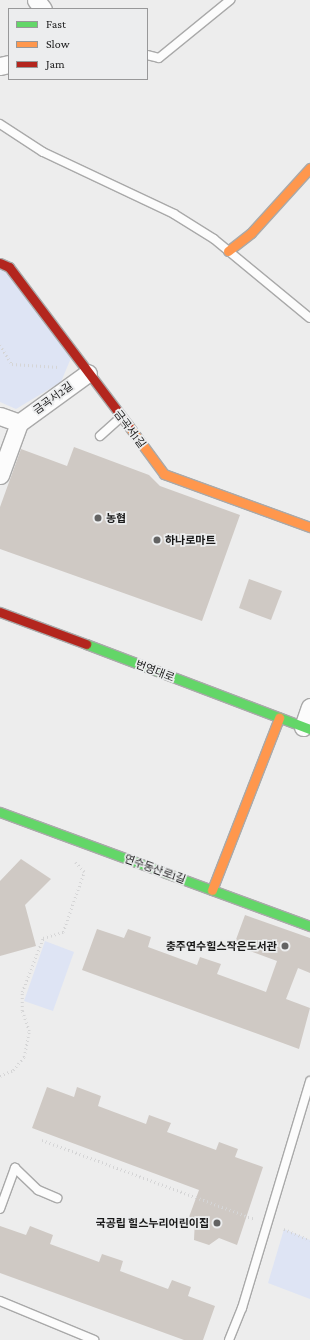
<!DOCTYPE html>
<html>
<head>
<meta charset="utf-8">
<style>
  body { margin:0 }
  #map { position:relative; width:310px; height:1340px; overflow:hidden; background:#ededed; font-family:"Crimson Pro","Noto Sans KR",serif }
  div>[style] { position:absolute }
  .green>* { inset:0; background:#dee4f4 }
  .building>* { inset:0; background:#cfc9c4 }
  .path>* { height:2.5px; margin-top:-1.25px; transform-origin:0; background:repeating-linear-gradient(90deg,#d5d5d6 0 1px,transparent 0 4px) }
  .roads { filter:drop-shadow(1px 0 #a9a9a9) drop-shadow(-1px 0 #a9a9a9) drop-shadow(0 1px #a9a9a9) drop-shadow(0 -1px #a9a9a9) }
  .lane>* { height:8px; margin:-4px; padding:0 4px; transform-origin:4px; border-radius:4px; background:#fcfcfc }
  .street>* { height:17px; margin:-8.5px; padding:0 8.5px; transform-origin:8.5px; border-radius:8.5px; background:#fcfcfc }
  .fast>* { height:9px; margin:-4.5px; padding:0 4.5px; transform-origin:4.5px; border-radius:4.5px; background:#63d668 }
  .slow>* { height:9px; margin:-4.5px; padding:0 4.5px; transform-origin:4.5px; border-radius:4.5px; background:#ff974d }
  .jam>* { height:9px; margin:-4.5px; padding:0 4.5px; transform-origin:4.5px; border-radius:4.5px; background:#b3261e }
  .dots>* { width:11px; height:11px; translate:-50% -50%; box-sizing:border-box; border:2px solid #ecedee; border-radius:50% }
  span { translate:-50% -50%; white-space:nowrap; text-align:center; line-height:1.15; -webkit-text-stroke:3.5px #ecedee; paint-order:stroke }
  .street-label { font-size:11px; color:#191919 }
  .poi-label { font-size:11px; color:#191919; font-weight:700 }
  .left { translate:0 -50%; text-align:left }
  .right { translate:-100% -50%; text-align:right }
  .legend { position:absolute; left:8px; top:8px; width:140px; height:72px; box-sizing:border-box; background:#ecedee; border:1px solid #989899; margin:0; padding:5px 7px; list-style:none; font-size:12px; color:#191919 }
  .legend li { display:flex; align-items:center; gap:8px; height:20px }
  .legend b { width:20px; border:1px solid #989899 }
</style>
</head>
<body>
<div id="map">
  <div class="green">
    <div style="clip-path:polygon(0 263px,73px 353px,61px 382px,16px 409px,0 402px)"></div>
    <div style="clip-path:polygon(45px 941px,74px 952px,53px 1011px,24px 1001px)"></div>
    <div style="clip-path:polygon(284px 1229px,310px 1240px,310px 1299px,268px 1283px)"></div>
  </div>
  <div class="building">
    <div style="clip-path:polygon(74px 447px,149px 475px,160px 486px,240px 515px,202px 621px,0 549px,0 507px,21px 449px,67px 466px)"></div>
    <div style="clip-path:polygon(249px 579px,282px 591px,271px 620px,239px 608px)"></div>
    <div style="clip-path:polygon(21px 859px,51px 879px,25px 905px,36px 946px,0 956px,0 881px)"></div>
    <div style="clip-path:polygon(245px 915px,310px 938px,310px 973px,298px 968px,286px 999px,310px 1008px,299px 1049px,82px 970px,97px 929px,124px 938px,128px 929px,151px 937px,148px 947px,197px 965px,200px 957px,221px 964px,217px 974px,266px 992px,277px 961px,234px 945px)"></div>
    <div style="clip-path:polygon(47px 1087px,74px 1097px,77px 1087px,101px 1096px,98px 1106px,146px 1124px,149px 1115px,171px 1123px,167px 1132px,216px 1150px,219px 1142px,238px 1149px,235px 1157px,263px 1167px,237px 1245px,219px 1238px,209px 1245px,194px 1240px,195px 1219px,189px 1217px,199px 1190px,32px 1128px)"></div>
    <div style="clip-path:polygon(0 1226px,26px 1235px,30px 1226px,53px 1235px,50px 1244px,99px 1262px,102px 1254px,123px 1261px,120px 1271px,168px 1289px,172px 1280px,191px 1287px,188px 1296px,215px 1306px,203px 1340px,184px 1340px,0 1273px)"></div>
  </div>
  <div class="path">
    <div style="left:0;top:345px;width:22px;rotate:58deg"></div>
    <div style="left:12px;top:364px;width:47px;rotate:3.7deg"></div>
    <div style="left:0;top:1076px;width:14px;rotate:-25deg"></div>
    <div style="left:13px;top:1070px;width:17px;rotate:-50deg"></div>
    <div style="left:24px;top:1057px;width:26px;rotate:-79deg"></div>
    <div style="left:29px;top:1031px;width:21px;rotate:-109deg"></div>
    <div style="left:22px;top:1011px;width:19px;rotate:-90deg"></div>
    <div style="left:22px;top:992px;width:58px;rotate:-68.7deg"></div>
    <div style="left:43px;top:938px;width:21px;rotate:-17deg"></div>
    <div style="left:63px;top:932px;width:64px;rotate:-70.7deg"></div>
    <div style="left:84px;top:872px;width:13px;rotate:-132deg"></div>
    <div style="left:42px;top:1140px;width:226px;rotate:20.4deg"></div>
    <div style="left:284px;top:1229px;width:28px;rotate:23deg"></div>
  </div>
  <div class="roads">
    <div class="lane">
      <div style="left:147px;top:55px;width:12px;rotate:14deg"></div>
      <div style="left:159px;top:58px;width:92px;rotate:-39.2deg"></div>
      <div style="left:0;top:124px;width:51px;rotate:33.1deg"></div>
      <div style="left:43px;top:152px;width:145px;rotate:25.3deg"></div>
      <div style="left:174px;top:214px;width:47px;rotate:32deg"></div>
      <div style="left:214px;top:239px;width:124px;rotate:39.5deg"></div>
      <div style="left:100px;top:436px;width:27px;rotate:-42deg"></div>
      <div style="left:0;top:1209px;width:44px;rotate:-69.9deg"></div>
      <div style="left:15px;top:1168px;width:32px;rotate:44deg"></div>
      <div style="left:38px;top:1190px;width:21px;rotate:23deg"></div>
      <div style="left:0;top:1301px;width:102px;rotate:22.5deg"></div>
      <div style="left:229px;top:1340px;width:35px;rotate:-68deg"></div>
      <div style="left:242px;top:1308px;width:237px;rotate:-73.3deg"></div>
    </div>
    <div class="street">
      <div style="left:36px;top:0;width:11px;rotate:52deg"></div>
      <div style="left:0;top:66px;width:9px;rotate:-13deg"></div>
      <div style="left:0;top:416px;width:20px;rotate:20deg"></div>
      <div style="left:0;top:475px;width:55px;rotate:-69.9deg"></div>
      <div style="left:19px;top:423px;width:85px;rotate:-35.9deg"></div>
      <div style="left:303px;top:727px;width:21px;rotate:-71deg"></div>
    </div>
    <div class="fast">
      <div style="left:86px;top:644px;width:240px;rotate:20.8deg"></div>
      <div style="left:0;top:812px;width:330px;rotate:20.2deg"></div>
    </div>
    <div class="slow">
      <div style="left:228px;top:251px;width:29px;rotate:-38deg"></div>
      <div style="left:251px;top:233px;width:88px;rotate:-47.8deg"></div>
      <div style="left:128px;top:425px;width:61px;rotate:53.7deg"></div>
      <div style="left:164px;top:474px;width:155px;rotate:20deg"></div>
      <div style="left:212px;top:890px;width:185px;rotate:-68.7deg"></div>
    </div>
    <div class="jam">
      <div style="left:0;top:263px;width:10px;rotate:24deg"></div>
      <div style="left:9px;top:267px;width:198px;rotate:53deg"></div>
      <div style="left:0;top:612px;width:92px;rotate:20.4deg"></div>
    </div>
  </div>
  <div class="dots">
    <div style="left:98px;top:518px;background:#636363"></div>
    <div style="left:157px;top:540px;background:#636363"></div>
    <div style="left:285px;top:946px;background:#636363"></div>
    <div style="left:217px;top:1223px;background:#636363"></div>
  </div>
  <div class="street-label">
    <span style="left:53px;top:398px;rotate:-36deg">금곡서2길</span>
    <span style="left:130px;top:429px;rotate:53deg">금곡서1길</span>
    <span style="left:155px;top:671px;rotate:21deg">번영대로</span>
    <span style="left:155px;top:869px;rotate:20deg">연수동산로1길</span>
  </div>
  <div class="poi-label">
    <span class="left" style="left:106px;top:518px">농협</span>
    <span class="left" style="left:165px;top:540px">하나로마트</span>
    <span class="right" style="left:277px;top:946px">충주연수힐스작은도서관</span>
    <span class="right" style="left:209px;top:1223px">국공립 힐스누리어린이집</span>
  </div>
  <ul class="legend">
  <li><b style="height:5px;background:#63d668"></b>Fast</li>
  <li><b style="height:5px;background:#ff974d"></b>Slow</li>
  <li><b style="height:5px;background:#b3261e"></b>Jam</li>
  </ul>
</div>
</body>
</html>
